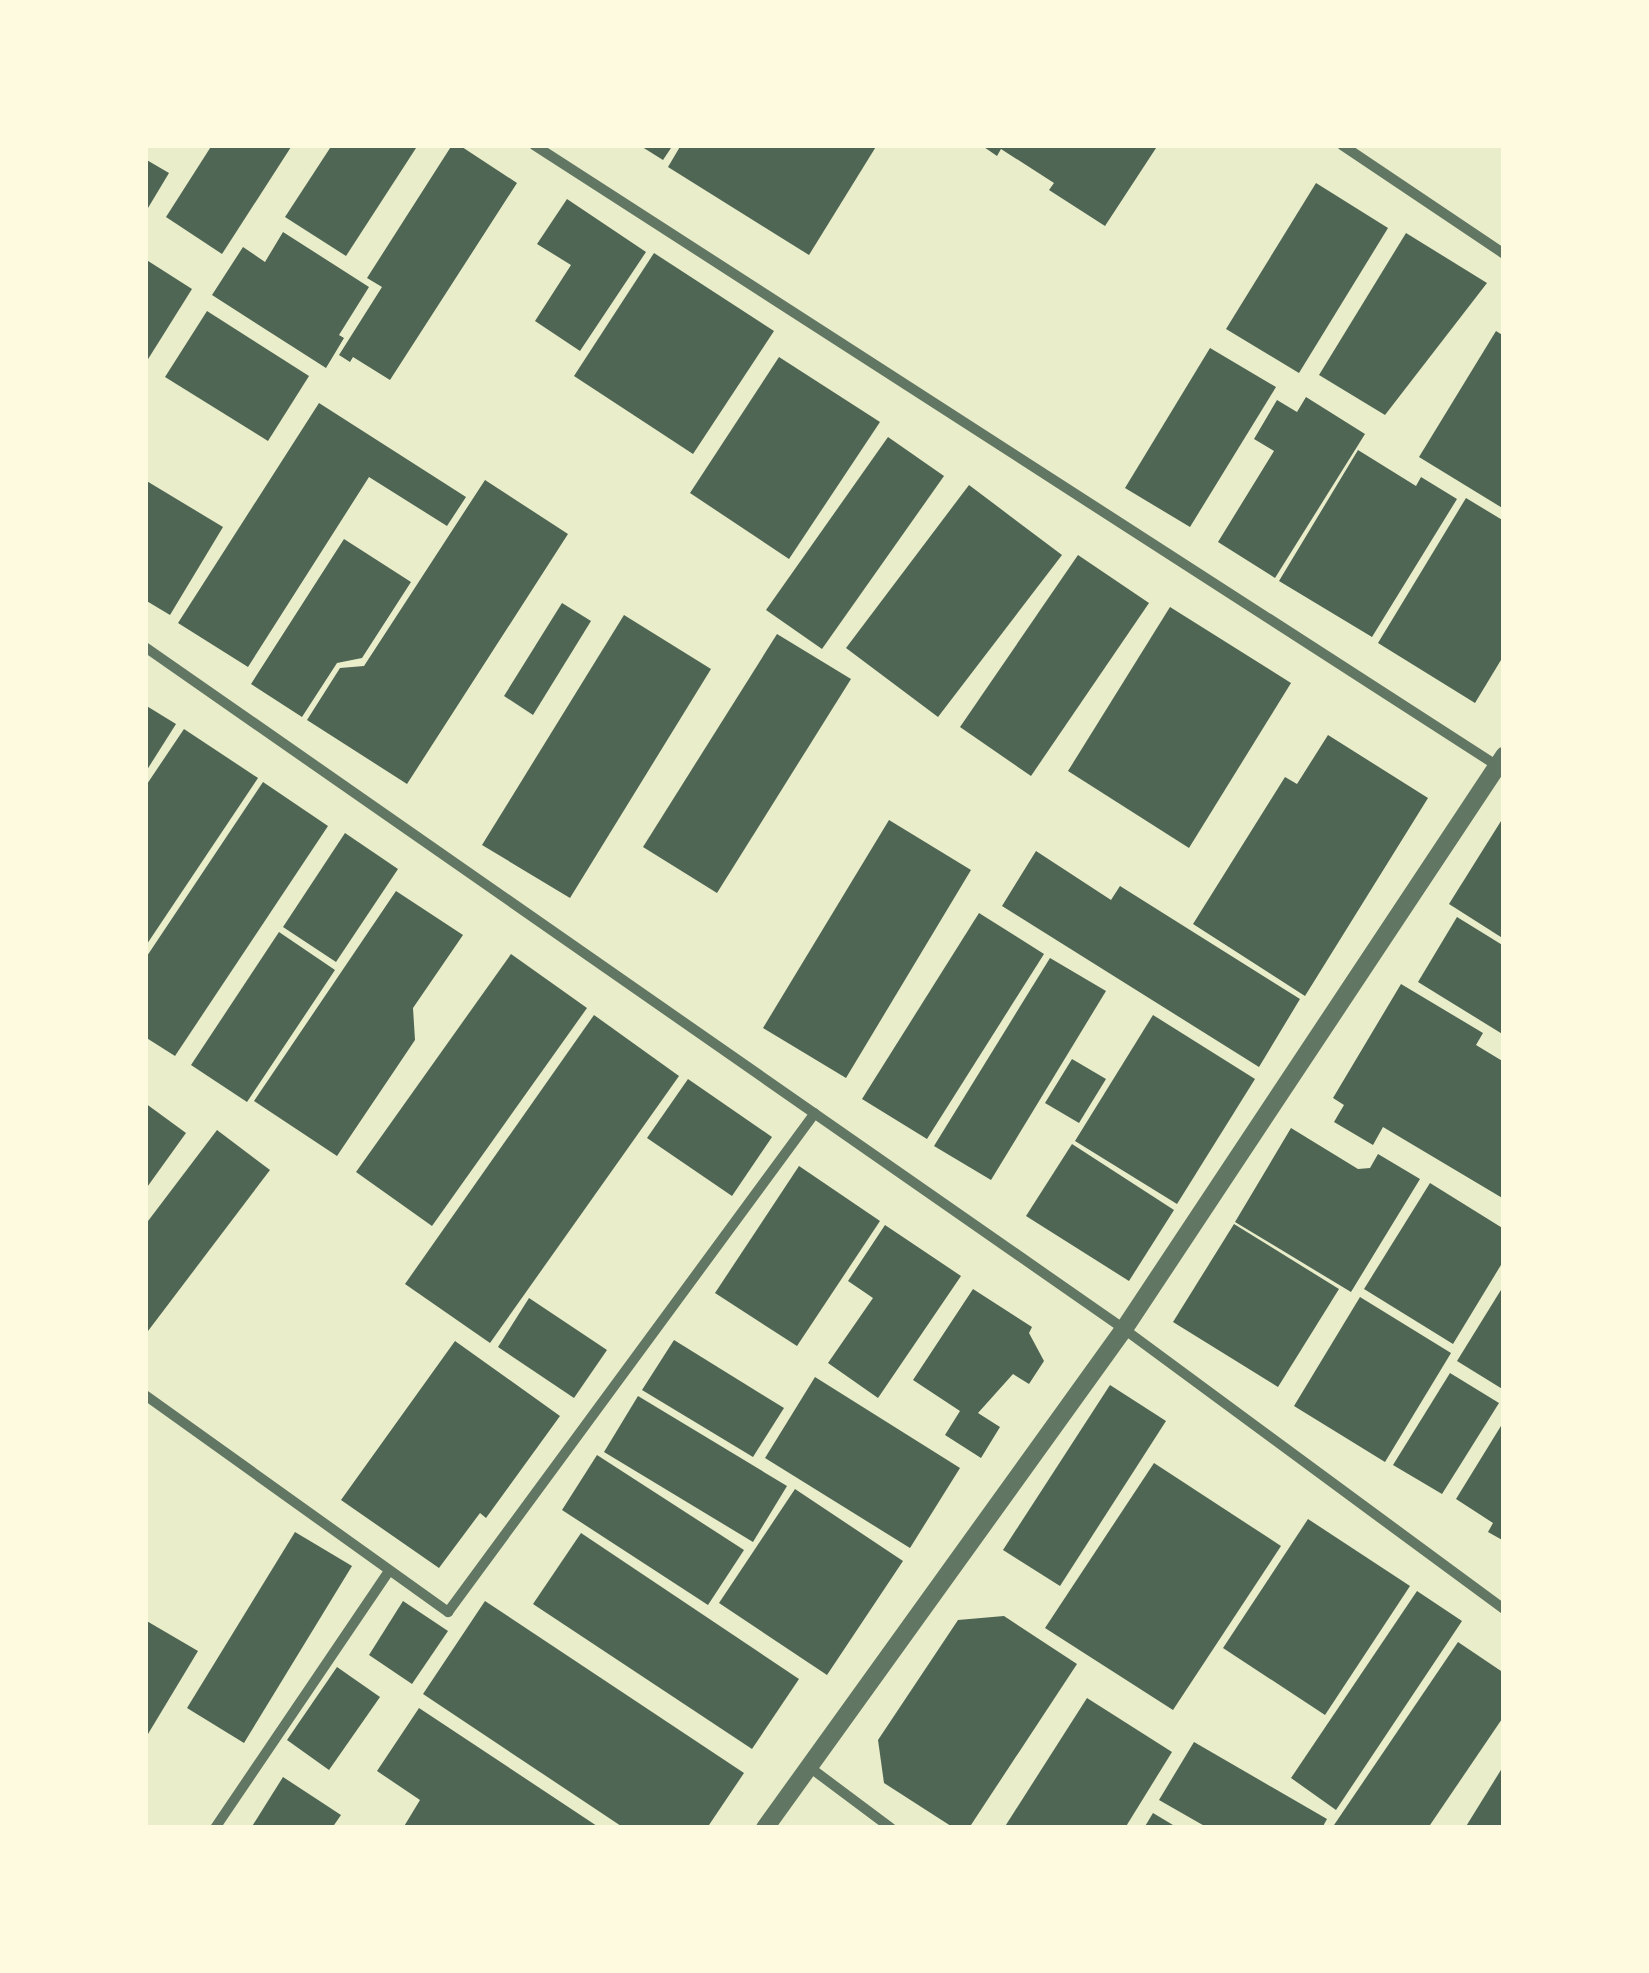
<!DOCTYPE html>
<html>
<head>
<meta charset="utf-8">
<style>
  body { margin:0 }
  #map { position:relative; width:1649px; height:1973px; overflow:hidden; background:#e9edc9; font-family:Roboto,sans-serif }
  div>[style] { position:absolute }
  .building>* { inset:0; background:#4f6655 }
  .minor>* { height:10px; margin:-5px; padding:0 5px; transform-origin:5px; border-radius:5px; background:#617663 }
  .tertiary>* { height:18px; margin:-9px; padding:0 9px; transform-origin:9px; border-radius:9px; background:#617663 }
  span { translate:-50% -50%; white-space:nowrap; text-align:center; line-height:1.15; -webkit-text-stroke:9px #fefae0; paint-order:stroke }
  .frame { position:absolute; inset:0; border:148px solid #fefae0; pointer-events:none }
</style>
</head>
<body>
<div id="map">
  <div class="building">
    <div style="clip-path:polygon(212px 145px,291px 147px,222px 254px,166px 217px)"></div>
    <div style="clip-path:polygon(332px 145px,418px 145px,346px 256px,285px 217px)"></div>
    <div style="clip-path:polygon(452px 145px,459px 145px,517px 183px,390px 380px,353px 357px,350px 362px,339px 355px,382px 287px,367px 278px)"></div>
    <div style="clip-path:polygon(639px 145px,673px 145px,663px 160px)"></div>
    <div style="clip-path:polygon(681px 145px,877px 145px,809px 255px,668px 167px)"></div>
    <div style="clip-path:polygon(981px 145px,1158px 145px,1105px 226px,1049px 190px,1054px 183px,1001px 149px,997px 156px)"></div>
    <div style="clip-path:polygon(145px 159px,169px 173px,145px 213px)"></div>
    <div style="clip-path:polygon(1316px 183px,1388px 228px,1299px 373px,1226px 329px)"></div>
    <div style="clip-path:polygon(567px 199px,646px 252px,580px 351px,535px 321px,571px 265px,537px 244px)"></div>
    <div style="clip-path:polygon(283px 232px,369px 287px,339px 335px,344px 338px,326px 368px,212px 295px,243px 247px,265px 262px)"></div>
    <div style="clip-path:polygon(1406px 233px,1487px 283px,1385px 415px,1319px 375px)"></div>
    <div style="clip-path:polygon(654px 253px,774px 331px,693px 454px,574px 376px)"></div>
    <div style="clip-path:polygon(145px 259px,192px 289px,145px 364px)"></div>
    <div style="clip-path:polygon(207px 311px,309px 376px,268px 441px,165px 377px)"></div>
    <div style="clip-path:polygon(1496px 331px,1504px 336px,1504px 509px,1419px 457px)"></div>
    <div style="clip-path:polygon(1210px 348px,1276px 387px,1190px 527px,1125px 488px)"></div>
    <div style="clip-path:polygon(779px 357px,880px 422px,789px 559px,690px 493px)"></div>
    <div style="clip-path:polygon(1306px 397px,1365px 434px,1275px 578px,1218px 542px,1274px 451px,1254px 439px,1277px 400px,1297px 412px)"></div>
    <div style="clip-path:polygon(319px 403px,466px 497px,447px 526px,369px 477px,248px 667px,178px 623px)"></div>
    <div style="clip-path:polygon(888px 437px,944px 476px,822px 649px,766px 610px)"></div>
    <div style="clip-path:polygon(1358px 450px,1416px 486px,1421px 477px,1457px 499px,1372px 637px,1279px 581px)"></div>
    <div style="clip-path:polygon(145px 480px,223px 527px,170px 615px,145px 600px)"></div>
    <div style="clip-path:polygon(485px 480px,568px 534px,407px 784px,307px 720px,340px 668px,364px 666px)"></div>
    <div style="clip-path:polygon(969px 485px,1062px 555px,938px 717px,846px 648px)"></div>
    <div style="clip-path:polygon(1466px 498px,1504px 521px,1504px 655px,1475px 703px,1378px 643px)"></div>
    <div style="clip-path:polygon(344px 539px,411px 582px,362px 658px,337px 663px,302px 717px,251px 684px)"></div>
    <div style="clip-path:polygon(1078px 555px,1149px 603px,1031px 776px,960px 727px)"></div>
    <div style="clip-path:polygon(562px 603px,591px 621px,533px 715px,504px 696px)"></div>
    <div style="clip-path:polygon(1170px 607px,1291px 683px,1189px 848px,1068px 771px)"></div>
    <div style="clip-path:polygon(624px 615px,711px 669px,570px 898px,482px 845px)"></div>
    <div style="clip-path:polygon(777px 634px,851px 679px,717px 893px,643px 847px)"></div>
    <div style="clip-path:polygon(145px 705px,176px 724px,145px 773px)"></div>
    <div style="clip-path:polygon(184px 729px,258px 778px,145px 947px,145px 787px)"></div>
    <div style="clip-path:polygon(1328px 735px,1428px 798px,1305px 996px,1193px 924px,1285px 777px,1297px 784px)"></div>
    <div style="clip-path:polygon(263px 782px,328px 826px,175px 1056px,145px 1037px,145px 959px)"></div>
    <div style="clip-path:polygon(889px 820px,971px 870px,846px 1078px,763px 1028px)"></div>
    <div style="clip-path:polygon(1501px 821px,1504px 823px,1504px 939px,1449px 904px)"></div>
    <div style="clip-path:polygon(345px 833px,398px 869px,336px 962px,283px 927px)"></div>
    <div style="clip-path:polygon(1036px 851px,1111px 900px,1120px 886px,1300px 999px,1259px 1067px,1002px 906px)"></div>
    <div style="clip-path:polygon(396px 891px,463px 935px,413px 1008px,415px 1040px,337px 1156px,254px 1101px)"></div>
    <div style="clip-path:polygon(979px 913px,1044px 954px,927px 1139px,862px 1099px)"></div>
    <div style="clip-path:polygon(1457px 917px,1504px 946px,1504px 1035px,1418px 982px)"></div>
    <div style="clip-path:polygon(279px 932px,335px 970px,247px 1102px,191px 1065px)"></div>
    <div style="clip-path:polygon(511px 954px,587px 1008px,432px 1226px,356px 1172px)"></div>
    <div style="clip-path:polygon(1050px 958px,1106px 991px,991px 1180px,934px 1146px)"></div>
    <div style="clip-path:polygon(1401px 984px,1483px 1033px,1476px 1045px,1504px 1062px,1504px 1199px,1383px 1127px,1373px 1145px,1334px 1122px,1344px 1105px,1333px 1098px)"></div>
    <div style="clip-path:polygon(594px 1015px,679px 1076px,490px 1343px,405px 1284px)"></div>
    <div style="clip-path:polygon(1153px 1015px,1255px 1079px,1177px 1204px,1075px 1141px)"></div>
    <div style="clip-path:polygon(1072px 1059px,1106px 1079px,1079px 1123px,1045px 1103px)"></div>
    <div style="clip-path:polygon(688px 1079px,772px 1137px,732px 1196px,647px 1138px)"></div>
    <div style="clip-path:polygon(145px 1103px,186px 1133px,145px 1190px)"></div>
    <div style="clip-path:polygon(1291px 1128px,1358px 1169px,1370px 1168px,1378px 1154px,1420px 1179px,1351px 1292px,1235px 1222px)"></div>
    <div style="clip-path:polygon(217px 1130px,270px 1170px,145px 1335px,145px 1225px)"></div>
    <div style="clip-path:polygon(1072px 1144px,1174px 1210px,1129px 1281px,1026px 1216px)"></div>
    <div style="clip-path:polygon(799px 1166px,880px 1221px,797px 1346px,715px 1293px)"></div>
    <div style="clip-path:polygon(1430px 1183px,1504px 1229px,1504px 1260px,1453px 1344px,1364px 1289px)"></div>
    <div style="clip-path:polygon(1234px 1224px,1339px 1289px,1278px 1387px,1173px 1322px)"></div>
    <div style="clip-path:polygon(885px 1225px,961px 1276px,878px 1398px,828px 1363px,873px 1298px,848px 1281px)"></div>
    <div style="clip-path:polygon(1504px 1285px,1504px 1390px,1457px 1361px)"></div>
    <div style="clip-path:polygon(973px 1289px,1032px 1327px,1029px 1333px,1044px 1361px,1029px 1384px,1013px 1374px,978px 1413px,1000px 1427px,981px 1458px,945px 1435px,960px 1411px,913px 1380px)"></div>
    <div style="clip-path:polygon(1360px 1297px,1451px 1353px,1385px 1462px,1294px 1406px)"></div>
    <div style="clip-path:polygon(529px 1298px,607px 1350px,574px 1398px,498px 1347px)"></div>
    <div style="clip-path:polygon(674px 1340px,784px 1408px,753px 1457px,642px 1390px)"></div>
    <div style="clip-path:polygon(455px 1341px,560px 1416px,486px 1518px,480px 1513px,439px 1568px,341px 1500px)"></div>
    <div style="clip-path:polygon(1450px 1373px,1499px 1403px,1442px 1494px,1393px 1465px)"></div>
    <div style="clip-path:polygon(815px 1377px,960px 1468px,910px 1548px,765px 1458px)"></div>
    <div style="clip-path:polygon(1110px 1385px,1166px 1421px,1060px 1586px,1003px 1550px)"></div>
    <div style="clip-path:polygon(638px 1396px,787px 1486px,753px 1542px,604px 1452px)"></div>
    <div style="clip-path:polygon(1504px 1421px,1504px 1541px,1488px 1532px,1493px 1523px,1456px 1499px)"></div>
    <div style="clip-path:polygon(597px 1455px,744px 1550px,708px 1605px,562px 1510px)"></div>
    <div style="clip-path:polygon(1154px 1463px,1281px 1546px,1173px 1710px,1045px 1628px)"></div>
    <div style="clip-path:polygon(795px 1489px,903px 1561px,827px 1675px,719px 1603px)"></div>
    <div style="clip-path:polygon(1308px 1519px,1410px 1586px,1325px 1715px,1223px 1648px)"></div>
    <div style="clip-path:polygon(295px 1532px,352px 1566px,244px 1743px,187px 1708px)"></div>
    <div style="clip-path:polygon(581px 1533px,799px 1679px,752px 1749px,533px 1604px)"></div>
    <div style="clip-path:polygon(1417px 1591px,1462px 1621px,1336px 1810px,1291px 1778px)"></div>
    <div style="clip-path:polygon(403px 1601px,448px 1631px,412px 1684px,369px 1655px)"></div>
    <div style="clip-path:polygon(485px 1601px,744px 1773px,707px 1828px,624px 1828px,423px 1694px)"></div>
    <div style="clip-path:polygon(1004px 1616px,1077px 1664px,969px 1828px,954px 1828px,884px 1783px,878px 1740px,958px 1620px)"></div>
    <div style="clip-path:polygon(145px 1620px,198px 1651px,145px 1739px)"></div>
    <div style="clip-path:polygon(1458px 1642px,1504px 1673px,1504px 1716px,1428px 1828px,1332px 1828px)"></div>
    <div style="clip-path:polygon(337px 1667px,380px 1697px,329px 1770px,287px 1740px)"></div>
    <div style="clip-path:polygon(1087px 1698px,1172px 1752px,1125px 1828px,1004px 1828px)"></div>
    <div style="clip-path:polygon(419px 1708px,600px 1828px,403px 1828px,420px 1800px,377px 1771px)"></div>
    <div style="clip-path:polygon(1194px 1742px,1327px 1819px,1322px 1828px,1208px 1828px,1159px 1800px)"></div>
    <div style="clip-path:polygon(1504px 1765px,1504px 1828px,1465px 1828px)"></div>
    <div style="clip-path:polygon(283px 1777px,341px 1815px,332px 1828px,251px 1828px)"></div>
    <div style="clip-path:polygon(1153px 1813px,1178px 1828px,1144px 1828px)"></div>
  </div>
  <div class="minor">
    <div style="left:534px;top:145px;width:1148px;rotate:32.8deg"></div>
    <div style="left:1342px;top:145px;width:195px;rotate:33.9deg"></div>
    <div style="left:145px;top:647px;width:1193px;rotate:34.86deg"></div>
    <div style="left:1124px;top:1329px;width:472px;rotate:36.4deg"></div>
    <div style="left:145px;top:1395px;width:373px;rotate:35.6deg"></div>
    <div style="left:448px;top:1612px;width:619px;rotate:-53.67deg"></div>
    <div style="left:808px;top:1766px;width:104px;rotate:36.8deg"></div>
    <div style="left:215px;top:1828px;width:309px;rotate:-55.9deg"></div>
  </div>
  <div class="tertiary">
    <div style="left:765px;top:1828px;width:615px;rotate:-54.27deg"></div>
    <div style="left:1124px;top:1329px;width:688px;rotate:-56.45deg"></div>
  </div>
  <div class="frame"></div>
</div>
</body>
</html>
